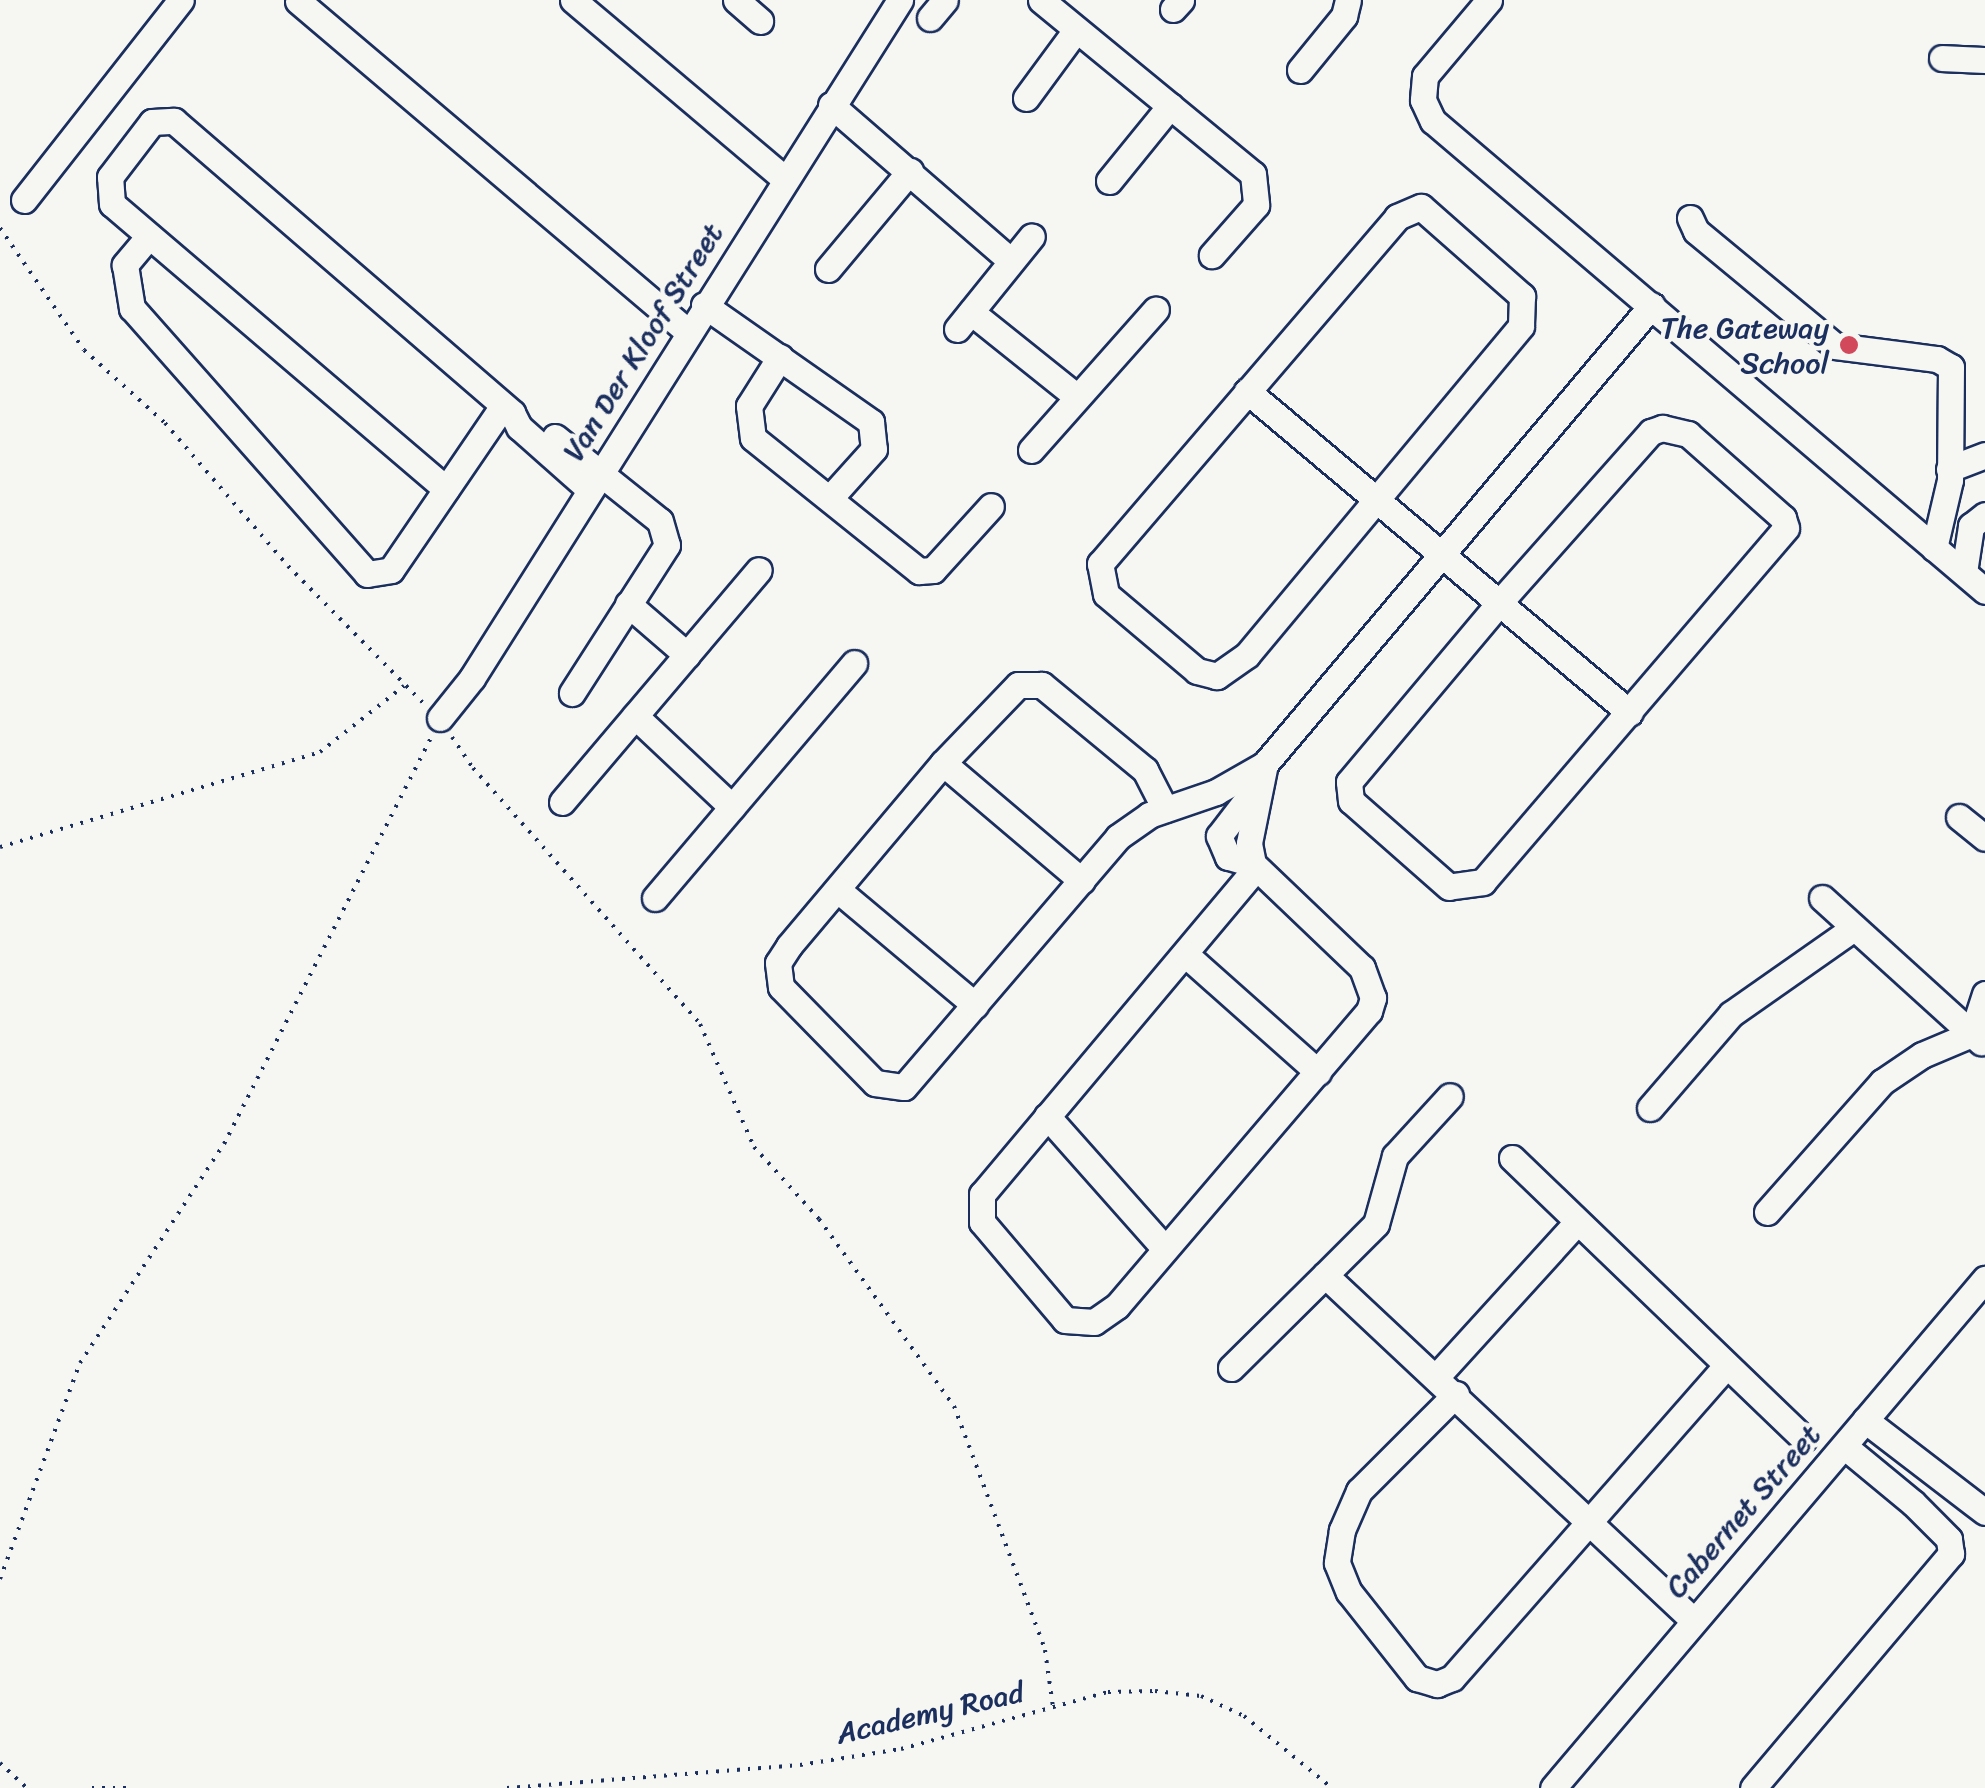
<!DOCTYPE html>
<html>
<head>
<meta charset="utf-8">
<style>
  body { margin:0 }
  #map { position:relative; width:1985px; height:1788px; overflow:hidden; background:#f6f6f2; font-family:Sriracha,sans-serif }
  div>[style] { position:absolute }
  .path>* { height:4px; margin-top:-2px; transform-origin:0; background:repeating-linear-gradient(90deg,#1b2f5e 0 2.5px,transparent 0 10.5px) }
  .roads { filter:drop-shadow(2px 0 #1b2f5e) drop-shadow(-2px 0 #1b2f5e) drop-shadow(0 2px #1b2f5e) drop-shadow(0 -2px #1b2f5e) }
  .minor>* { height:25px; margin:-12.5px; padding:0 12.5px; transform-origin:12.5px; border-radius:12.5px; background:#f6f6f2 }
  .dots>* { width:28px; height:28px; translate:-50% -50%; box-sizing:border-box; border:5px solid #f6f6f2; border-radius:50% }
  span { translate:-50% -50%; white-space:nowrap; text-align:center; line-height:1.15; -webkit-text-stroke:9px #f6f6f2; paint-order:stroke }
  .poi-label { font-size:30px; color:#1b2f5e }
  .right { translate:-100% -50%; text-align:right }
  .street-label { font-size:30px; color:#1b2f5e }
</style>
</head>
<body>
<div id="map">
  <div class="path">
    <div style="left:0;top:228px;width:148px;rotate:55.5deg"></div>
    <div style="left:84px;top:350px;width:109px;rotate:42deg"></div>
    <div style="left:165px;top:423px;width:189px;rotate:49.3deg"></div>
    <div style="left:288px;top:566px;width:192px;rotate:45.4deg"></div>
    <div style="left:452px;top:737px;width:37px;rotate:56deg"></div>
    <div style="left:473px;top:768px;width:342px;rotate:48.4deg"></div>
    <div style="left:700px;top:1024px;width:134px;rotate:66.3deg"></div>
    <div style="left:754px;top:1147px;width:97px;rotate:47.9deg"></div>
    <div style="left:819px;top:1219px;width:231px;rotate:54.2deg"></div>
    <div style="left:954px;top:1406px;width:260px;rotate:69.5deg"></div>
    <div style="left:1045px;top:1650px;width:58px;rotate:82deg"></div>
    <div style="left:0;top:847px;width:334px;rotate:-16.5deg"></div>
    <div style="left:320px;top:752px;width:107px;rotate:-38.2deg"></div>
    <div style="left:0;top:1579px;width:230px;rotate:-69.7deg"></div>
    <div style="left:80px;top:1363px;width:262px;rotate:-56.7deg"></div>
    <div style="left:224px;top:1144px;width:458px;rotate:-63deg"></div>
    <div style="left:0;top:1763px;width:37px;rotate:43deg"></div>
    <div style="left:92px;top:1788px;width:42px"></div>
    <div style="left:507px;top:1788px;width:294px;rotate:-4.5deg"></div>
    <div style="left:800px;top:1765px;width:102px;rotate:-9deg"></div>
    <div style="left:901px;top:1749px;width:215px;rotate:-15.4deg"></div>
    <div style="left:1108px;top:1692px;width:47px;rotate:-1.2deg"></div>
    <div style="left:1155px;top:1691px;width:46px;rotate:6.2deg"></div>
    <div style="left:1201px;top:1696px;width:47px;rotate:24.9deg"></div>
    <div style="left:1244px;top:1716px;width:114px;rotate:39.3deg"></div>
  </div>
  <div class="roads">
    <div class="minor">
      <div style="left:573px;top:0;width:276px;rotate:40.2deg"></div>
      <div style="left:736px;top:0;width:32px;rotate:41deg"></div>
      <div style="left:1041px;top:0;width:274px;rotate:39.4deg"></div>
      <div style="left:1253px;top:174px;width:31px;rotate:84deg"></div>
      <div style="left:1256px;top:205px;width:67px;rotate:131.3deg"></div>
      <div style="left:1489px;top:0;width:99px;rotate:130.1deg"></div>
      <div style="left:1425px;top:76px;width:24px;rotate:95deg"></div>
      <div style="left:1423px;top:100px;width:23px;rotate:65deg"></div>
      <div style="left:1433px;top:121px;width:725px;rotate:40.41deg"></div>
      <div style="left:298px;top:1px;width:510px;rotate:40.31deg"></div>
      <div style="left:1173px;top:9px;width:12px;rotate:-48deg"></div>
      <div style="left:930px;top:18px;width:23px;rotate:-50deg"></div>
      <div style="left:1942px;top:58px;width:43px;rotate:2.7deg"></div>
      <div style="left:1300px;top:70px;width:70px;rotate:-50.8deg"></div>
      <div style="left:1344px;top:16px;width:16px;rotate:-76deg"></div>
      <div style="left:1026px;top:98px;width:84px;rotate:-53.7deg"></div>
      <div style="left:831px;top:105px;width:238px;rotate:40.9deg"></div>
      <div style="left:1109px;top:181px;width:97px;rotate:-50.9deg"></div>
      <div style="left:24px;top:200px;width:254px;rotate:-51.9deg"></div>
      <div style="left:1421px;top:207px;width:135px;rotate:41.4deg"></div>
      <div style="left:1522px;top:296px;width:30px;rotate:92deg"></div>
      <div style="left:1521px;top:326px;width:428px;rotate:129.8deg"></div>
      <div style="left:1247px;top:655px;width:37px;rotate:145deg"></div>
      <div style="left:1217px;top:676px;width:21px;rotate:-166deg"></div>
      <div style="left:1197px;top:671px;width:119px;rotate:-139.8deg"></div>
      <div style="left:1106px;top:594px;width:31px;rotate:-101deg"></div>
      <div style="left:1100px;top:564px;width:457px;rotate:-49.4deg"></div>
      <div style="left:1397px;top:217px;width:26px;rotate:-23deg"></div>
      <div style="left:1690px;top:218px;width:14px;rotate:65deg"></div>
      <div style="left:1696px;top:231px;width:180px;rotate:39.6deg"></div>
      <div style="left:1835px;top:346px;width:103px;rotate:7.3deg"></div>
      <div style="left:1937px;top:359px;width:16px;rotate:30deg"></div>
      <div style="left:1951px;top:367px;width:113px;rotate:90.5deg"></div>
      <div style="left:1950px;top:480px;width:70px;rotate:103.2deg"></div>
      <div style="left:149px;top:236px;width:38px;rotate:130deg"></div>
      <div style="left:125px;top:265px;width:44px;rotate:80.8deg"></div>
      <div style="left:132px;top:308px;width:355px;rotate:48.5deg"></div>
      <div style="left:367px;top:574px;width:24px;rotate:-9deg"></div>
      <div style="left:391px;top:570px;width:199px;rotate:-55.7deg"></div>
      <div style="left:828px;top:269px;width:128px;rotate:-50.1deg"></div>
      <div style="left:704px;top:305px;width:204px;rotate:35deg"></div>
      <div style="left:871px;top:422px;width:27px;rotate:84deg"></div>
      <div style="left:874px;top:449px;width:64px;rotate:131.9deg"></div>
      <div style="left:971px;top:312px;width:136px;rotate:38.7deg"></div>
      <div style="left:957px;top:329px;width:119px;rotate:-51.1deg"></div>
      <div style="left:780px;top:357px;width:58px;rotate:122.3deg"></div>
      <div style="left:749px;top:406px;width:32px;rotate:83deg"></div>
      <div style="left:753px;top:438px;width:213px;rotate:38.7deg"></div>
      <div style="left:919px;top:571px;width:14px;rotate:-4deg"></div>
      <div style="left:933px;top:570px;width:86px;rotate:-47.8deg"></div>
      <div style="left:1247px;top:391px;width:500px;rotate:40.05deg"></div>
      <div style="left:1662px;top:428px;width:27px;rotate:13deg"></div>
      <div style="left:1688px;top:434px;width:127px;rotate:41.5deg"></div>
      <div style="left:1783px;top:518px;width:10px;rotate:73deg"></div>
      <div style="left:1786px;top:528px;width:466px;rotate:130.6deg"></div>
      <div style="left:1483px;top:882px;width:34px;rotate:172deg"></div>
      <div style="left:1449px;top:887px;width:130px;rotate:-138.7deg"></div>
      <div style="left:1351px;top:801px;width:19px;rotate:-96deg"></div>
      <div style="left:1349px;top:782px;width:234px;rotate:-50deg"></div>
      <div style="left:1499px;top:603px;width:229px;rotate:-48.4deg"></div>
      <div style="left:1651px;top:432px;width:12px;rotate:-20deg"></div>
      <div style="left:555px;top:437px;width:134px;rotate:38.7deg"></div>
      <div style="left:660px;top:521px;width:25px;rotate:74deg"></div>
      <div style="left:667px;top:545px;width:176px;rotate:122.7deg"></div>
      <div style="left:1031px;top:450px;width:188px;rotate:-48.4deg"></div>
      <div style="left:1949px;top:469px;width:39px;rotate:-21deg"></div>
      <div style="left:446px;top:489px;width:439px;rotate:-139.5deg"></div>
      <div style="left:112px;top:204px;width:27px;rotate:-94deg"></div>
      <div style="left:110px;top:177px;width:69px;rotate:-52.6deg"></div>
      <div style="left:152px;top:122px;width:22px;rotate:-3deg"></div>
      <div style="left:174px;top:121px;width:447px;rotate:40.8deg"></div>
      <div style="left:512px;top:413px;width:16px;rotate:63deg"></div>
      <div style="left:519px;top:427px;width:94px;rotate:41.5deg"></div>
      <div style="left:1964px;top:572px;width:47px;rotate:-81.3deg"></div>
      <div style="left:1971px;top:526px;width:18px;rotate:-38deg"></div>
      <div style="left:628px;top:604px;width:78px;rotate:40.8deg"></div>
      <div style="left:635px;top:716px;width:133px;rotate:43.2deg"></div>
      <div style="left:440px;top:718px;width:51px;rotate:-51.3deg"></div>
      <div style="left:472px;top:678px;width:802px;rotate:-57.74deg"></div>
      <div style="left:943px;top:763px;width:182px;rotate:40.3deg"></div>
      <div style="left:562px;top:802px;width:304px;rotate:-49.7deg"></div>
      <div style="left:1165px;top:809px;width:44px;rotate:-117.1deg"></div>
      <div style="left:1145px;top:770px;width:134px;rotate:-140.5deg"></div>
      <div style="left:1042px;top:685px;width:24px;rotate:180deg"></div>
      <div style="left:1018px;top:685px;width:108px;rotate:133.9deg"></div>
      <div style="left:943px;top:763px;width:239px;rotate:130.1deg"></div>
      <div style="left:789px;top:946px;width:20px;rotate:123deg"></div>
      <div style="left:778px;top:963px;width:24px;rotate:83deg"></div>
      <div style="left:781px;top:987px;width:134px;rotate:45.6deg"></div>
      <div style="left:875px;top:1083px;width:29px;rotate:8deg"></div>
      <div style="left:904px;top:1087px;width:329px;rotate:-49.4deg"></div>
      <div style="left:1118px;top:837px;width:38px;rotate:-35deg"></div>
      <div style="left:1149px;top:815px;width:71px;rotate:-18.9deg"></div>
      <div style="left:1216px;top:792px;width:56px;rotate:-29.7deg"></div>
      <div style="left:1265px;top:764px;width:600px;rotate:-49.86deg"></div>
      <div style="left:1959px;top:817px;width:33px;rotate:39deg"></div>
      <div style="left:1253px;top:864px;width:26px;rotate:-164deg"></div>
      <div style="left:1228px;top:857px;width:23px;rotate:-113deg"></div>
      <div style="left:1219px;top:836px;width:69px;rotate:-52.6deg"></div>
      <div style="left:1256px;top:868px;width:426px;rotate:130deg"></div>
      <div style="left:982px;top:1194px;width:28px;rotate:90deg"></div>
      <div style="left:982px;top:1222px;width:128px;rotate:49.7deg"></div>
      <div style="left:1065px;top:1320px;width:29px;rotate:4deg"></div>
      <div style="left:1094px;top:1322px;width:28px;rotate:-35deg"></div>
      <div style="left:1117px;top:1306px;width:388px;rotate:-49.5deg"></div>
      <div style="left:1369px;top:1011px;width:14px;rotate:-73deg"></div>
      <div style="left:1373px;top:998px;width:32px;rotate:-110deg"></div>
      <div style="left:1362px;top:968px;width:151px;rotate:-136.3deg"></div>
      <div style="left:1253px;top:864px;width:21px;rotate:-101deg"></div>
      <div style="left:1249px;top:843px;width:81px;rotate:-78.6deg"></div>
      <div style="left:838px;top:890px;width:179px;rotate:40deg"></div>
      <div style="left:655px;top:898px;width:308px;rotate:-49.7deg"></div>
      <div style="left:1822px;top:898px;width:215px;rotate:42.2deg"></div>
      <div style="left:1185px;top:954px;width:178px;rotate:41.6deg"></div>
      <div style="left:1650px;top:1108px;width:124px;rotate:-49.2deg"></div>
      <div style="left:1731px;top:1014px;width:150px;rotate:-35deg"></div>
      <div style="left:1047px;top:1116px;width:176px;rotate:48.4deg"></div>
      <div style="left:1512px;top:1158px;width:405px;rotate:43.9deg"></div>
      <div style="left:1767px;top:1212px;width:174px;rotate:-48.5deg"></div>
      <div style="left:1882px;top:1082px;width:48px;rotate:-34deg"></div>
      <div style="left:1922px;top:1055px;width:54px;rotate:-22.8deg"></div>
      <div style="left:1972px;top:1034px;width:42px;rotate:-72deg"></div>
      <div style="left:1325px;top:1275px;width:72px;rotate:-45deg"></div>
      <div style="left:1376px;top:1224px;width:71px;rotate:-74.4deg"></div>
      <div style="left:1395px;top:1156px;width:81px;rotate:-47.5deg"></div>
      <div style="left:1231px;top:1368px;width:132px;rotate:-44.7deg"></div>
      <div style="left:1325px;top:1275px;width:502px;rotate:43.14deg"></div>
      <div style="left:1437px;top:1376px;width:208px;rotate:-47.7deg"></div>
      <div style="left:1456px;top:1394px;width:137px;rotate:135deg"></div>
      <div style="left:1359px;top:1491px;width:43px;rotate:113.6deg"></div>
      <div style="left:1342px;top:1530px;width:33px;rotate:99deg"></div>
      <div style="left:1337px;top:1563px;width:31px;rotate:68deg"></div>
      <div style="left:1349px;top:1592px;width:110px;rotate:51.7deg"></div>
      <div style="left:1417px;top:1678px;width:21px;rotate:17deg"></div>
      <div style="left:1437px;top:1684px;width:16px;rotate:-22deg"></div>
      <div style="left:1452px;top:1678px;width:414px;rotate:-48.7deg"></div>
      <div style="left:1865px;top:1420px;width:151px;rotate:37.5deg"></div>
      <div style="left:1553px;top:1788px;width:668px;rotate:-49.68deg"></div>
      <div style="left:1753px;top:1788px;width:307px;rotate:-49.8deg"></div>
      <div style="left:1951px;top:1554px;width:15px;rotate:-98deg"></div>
      <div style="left:1949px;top:1539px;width:51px;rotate:-135deg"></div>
      <div style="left:1913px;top:1503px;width:89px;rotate:-140.4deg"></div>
    </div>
  </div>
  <div class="dots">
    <div style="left:1849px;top:345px;background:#d1495b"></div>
  </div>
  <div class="poi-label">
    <span class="right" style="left:1829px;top:345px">The Gateway<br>School</span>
  </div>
  <div class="street-label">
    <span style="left:643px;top:342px;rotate:-58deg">Van Der Kloof Street</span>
    <span style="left:1743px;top:1511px;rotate:-49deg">Cabernet Street</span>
    <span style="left:930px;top:1713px;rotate:-13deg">Academy Road</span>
  </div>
</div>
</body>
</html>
